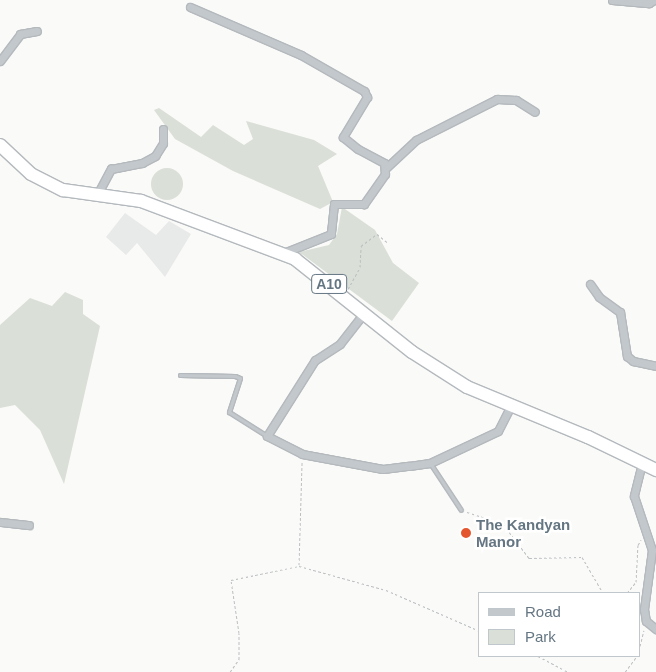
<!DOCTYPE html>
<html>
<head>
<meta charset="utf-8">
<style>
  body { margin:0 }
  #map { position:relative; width:656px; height:672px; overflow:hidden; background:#fafaf8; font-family:Arial,sans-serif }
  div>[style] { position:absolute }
  .built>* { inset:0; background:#e8e9e9 }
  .green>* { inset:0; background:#dadfd7 }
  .round { border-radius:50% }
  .path>* { height:1px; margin-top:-0.5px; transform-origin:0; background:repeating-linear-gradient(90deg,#bbbfc2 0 2.5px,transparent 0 5px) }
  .roads { filter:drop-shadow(1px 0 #b4b9bd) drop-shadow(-1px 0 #b4b9bd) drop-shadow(0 1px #b4b9bd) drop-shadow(0 -1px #b4b9bd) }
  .lane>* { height:3px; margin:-1.5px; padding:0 1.5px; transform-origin:1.5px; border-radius:1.5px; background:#c3c8cc }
  .street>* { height:7px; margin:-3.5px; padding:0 3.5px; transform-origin:3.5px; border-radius:3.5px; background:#c3c8cc }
  .highway>* { height:12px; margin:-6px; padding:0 6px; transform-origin:6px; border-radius:6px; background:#fff }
  .dots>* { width:14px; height:14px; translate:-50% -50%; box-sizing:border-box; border:2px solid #fff; border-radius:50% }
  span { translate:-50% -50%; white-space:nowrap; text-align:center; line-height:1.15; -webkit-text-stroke:5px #fff; paint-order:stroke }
  .shield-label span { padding:1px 4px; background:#fff; border:1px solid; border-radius:4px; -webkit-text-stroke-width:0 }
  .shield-label { font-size:14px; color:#657683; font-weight:700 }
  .poi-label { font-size:15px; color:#657683; font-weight:700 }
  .left { translate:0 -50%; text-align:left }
  .legend { position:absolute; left:478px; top:592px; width:162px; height:65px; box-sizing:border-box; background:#fff; border:1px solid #c1c8cd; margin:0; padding:6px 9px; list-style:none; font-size:15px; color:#657683 }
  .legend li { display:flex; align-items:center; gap:10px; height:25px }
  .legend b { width:25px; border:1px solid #c1c8cd }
</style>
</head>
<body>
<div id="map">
  <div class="built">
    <div style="clip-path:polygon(125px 213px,156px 235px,169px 221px,191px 234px,165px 277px,137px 243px,126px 255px,106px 237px)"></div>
  </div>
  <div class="green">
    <div style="clip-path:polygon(159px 108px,201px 137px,213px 125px,244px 145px,253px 139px,246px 121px,314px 140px,337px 154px,318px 166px,333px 202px,320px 209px,233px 171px,175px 139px,154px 110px)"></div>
    <div class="round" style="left:151px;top:168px;width:32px;height:32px"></div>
    <div style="clip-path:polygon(342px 207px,375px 230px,393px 263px,419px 283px,392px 321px,299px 252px,329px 245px,337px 234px)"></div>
    <div style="clip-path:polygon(65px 292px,83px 300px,83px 314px,100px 326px,64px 484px,40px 430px,15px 405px,0 408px,0 325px,30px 298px,52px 306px)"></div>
  </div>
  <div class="path">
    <div style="left:348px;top:289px;width:25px;rotate:-61deg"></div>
    <div style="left:360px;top:267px;width:21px;rotate:-87deg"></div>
    <div style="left:361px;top:246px;width:20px;rotate:-37deg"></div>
    <div style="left:377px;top:234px;width:13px;rotate:39deg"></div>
    <div style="left:467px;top:512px;width:38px;rotate:18deg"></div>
    <div style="left:503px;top:524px;width:43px;rotate:52.6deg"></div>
    <div style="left:529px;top:558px;width:53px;rotate:-1.1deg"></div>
    <div style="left:582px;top:557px;width:42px;rotate:59.7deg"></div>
    <div style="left:299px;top:565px;width:104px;rotate:-88.3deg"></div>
    <div style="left:627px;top:593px;width:14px;rotate:-51deg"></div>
    <div style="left:636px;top:582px;width:37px;rotate:-87deg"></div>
    <div style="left:638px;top:545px;width:6px;rotate:-59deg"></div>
    <div style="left:640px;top:646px;width:16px;rotate:-76deg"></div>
    <div style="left:538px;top:656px;width:34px;rotate:28deg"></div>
    <div style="left:230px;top:672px;width:16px;rotate:-55deg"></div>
    <div style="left:239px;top:659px;width:26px;rotate:-90deg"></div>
    <div style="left:239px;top:633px;width:54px;rotate:-98.6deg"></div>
    <div style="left:231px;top:580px;width:69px;rotate:-11.6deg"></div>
    <div style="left:299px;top:566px;width:90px;rotate:15.4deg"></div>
    <div style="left:386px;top:590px;width:103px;rotate:23.6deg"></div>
    <div style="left:625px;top:672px;width:20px;rotate:-53deg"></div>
  </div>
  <div class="roads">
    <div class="lane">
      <div style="left:180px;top:375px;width:55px;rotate:1deg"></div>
      <div style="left:235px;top:376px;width:5px;rotate:22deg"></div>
      <div style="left:240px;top:378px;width:36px;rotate:108deg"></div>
      <div style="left:229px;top:412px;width:45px;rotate:32.3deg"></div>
      <div style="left:430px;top:463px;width:56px;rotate:56.6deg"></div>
    </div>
    <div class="street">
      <div style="left:612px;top:0;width:37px;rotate:5deg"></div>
      <div style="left:649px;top:3px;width:6px;rotate:-31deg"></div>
      <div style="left:190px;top:7px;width:121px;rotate:23.4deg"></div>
      <div style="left:301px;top:55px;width:73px;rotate:29.7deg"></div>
      <div style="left:364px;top:91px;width:7px;rotate:63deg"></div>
      <div style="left:367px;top:97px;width:47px;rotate:121deg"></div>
      <div style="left:343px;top:137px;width:19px;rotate:39deg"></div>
      <div style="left:358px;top:149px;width:30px;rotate:28deg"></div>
      <div style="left:384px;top:163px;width:11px;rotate:85deg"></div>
      <div style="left:385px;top:174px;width:37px;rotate:125deg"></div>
      <div style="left:364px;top:204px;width:30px;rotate:180deg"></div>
      <div style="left:334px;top:204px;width:30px;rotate:96deg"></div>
      <div style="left:331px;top:234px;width:52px;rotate:158.4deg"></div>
      <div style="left:0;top:61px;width:34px;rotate:-53deg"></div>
      <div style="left:20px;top:34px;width:17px;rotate:-10deg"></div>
      <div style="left:386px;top:168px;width:41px;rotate:-43deg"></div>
      <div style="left:416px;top:140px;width:91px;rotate:-26.8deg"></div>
      <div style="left:497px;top:99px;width:19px;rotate:3deg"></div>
      <div style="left:516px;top:100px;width:22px;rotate:32deg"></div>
      <div style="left:97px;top:195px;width:30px;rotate:-62deg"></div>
      <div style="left:111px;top:169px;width:32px;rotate:-11deg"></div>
      <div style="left:142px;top:163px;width:15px;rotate:-28deg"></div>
      <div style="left:155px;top:156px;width:15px;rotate:-58deg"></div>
      <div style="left:163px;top:143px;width:14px;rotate:-90deg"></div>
      <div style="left:590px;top:284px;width:16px;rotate:55deg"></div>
      <div style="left:599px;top:297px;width:26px;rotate:36deg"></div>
      <div style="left:620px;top:312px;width:45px;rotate:81deg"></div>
      <div style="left:627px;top:356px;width:8px;rotate:40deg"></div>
      <div style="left:633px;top:361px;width:24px;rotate:12deg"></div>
      <div style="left:364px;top:313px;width:39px;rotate:128deg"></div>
      <div style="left:340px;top:344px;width:30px;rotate:147deg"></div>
      <div style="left:315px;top:360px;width:90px;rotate:122.3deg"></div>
      <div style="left:267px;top:436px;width:39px;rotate:27deg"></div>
      <div style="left:302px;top:454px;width:82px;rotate:10.5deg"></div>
      <div style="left:383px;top:469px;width:26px;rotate:-7deg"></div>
      <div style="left:409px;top:466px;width:21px;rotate:-8deg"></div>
      <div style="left:430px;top:463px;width:75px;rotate:-25.2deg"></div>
      <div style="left:498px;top:431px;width:27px;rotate:-63deg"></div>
      <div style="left:642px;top:463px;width:34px;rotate:104deg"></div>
      <div style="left:634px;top:496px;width:57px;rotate:71.6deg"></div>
      <div style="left:652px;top:550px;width:60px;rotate:97.7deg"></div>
      <div style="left:644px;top:609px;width:12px;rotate:81deg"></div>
      <div style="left:646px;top:621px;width:13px;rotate:39deg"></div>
      <div style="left:0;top:522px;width:29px;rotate:6deg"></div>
    </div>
    <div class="highway">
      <div style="left:0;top:145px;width:42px;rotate:43.1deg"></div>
      <div style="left:31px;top:174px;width:36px;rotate:27deg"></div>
      <div style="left:63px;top:190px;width:79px;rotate:8deg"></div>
      <div style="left:141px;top:201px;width:165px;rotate:20.6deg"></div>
      <div style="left:295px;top:259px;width:149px;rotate:38.5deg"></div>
      <div style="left:412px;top:352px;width:65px;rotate:32.5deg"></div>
      <div style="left:467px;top:387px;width:131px;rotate:22.5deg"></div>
      <div style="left:588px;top:437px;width:76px;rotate:25.9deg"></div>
    </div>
  </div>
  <div class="dots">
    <div style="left:466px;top:533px;background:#e4572e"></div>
  </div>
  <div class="shield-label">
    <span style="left:329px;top:284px">A10</span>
  </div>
  <div class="poi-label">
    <span class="left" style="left:476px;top:533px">The Kandyan<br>Manor</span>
  </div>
  <ul class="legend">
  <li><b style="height:6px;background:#c3c8cc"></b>Road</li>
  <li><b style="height:14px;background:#dadfd7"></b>Park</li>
  </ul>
</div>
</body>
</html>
